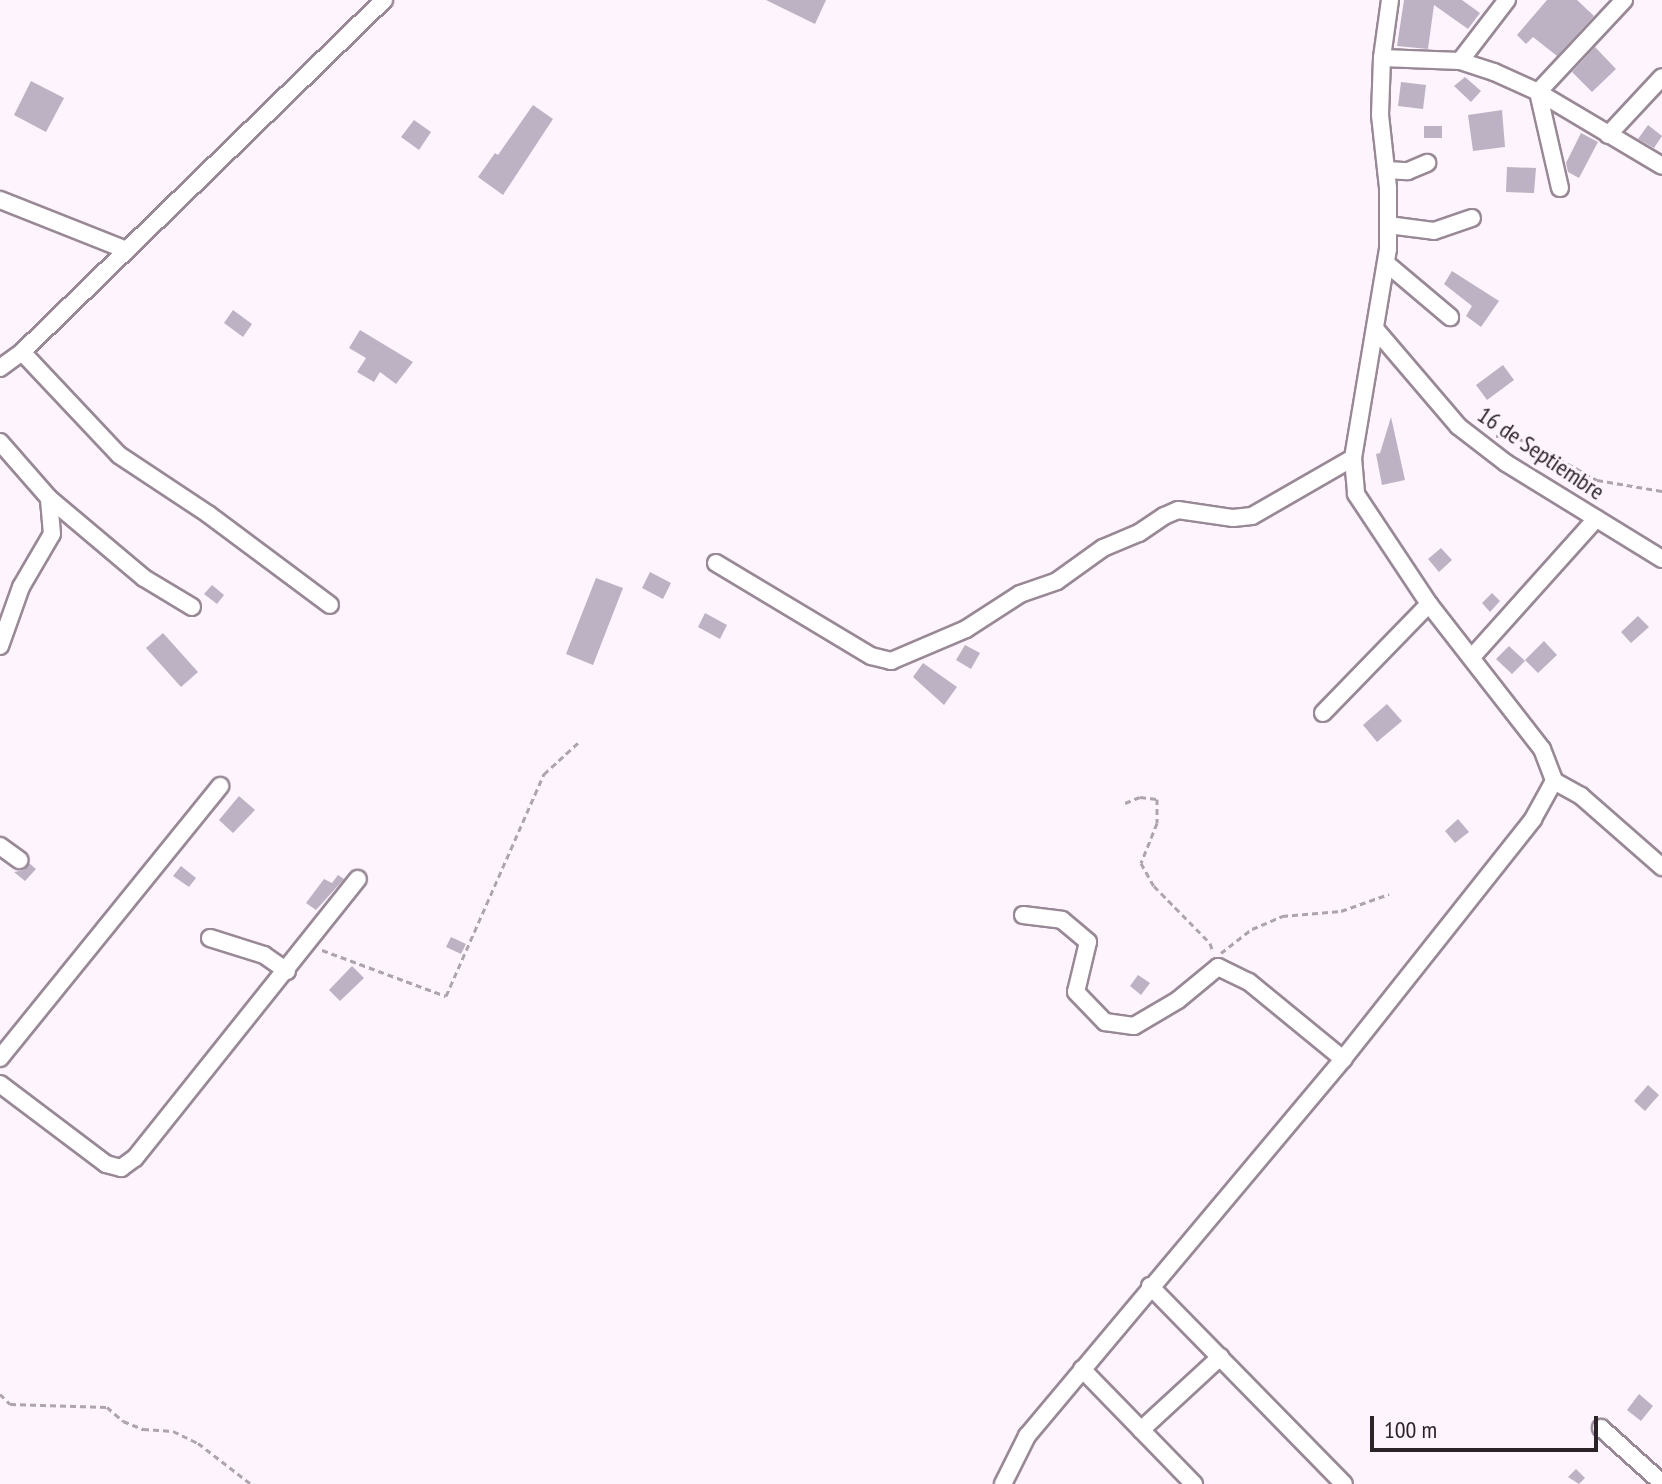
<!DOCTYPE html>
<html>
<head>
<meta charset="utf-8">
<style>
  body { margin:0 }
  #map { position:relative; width:1662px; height:1484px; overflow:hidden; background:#fef4fd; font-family:"PT Sans Narrow",sans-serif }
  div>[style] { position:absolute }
  .building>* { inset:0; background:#bcb2c4 }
  .path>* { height:3px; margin-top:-1.5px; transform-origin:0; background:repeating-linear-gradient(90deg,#ada4ac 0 6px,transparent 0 10px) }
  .roads { filter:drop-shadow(2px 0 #998997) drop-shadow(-2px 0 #998997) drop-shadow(0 2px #998997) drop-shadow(0 -2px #998997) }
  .minor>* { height:16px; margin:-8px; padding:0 8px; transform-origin:8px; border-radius:8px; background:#fff }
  span { translate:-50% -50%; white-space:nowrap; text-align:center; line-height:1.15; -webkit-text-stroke:6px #fef4fd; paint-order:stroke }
  .street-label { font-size:24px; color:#2a2429 }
  .scale { position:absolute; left:1370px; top:1416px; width:228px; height:36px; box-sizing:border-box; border:4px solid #2a2429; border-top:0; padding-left:10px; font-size:24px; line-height:28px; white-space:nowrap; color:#2a2429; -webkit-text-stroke:6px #fef4fd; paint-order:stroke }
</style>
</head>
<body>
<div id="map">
  <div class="building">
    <div style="clip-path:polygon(766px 0,826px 0,815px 24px)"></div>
    <div style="clip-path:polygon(1404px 0,1462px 0,1480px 13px,1468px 29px,1434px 5px,1428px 49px,1397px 46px)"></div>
    <div style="clip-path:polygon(1547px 0,1577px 0,1594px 16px,1557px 56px,1533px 37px,1526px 44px,1517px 35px)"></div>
    <div style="clip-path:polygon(1595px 47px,1616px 69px,1592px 92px,1572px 72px)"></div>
    <div style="clip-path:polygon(1465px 77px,1481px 91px,1471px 102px,1454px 86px)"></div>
    <div style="clip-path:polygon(31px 81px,64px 98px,46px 132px,14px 115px)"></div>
    <div style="clip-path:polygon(1401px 82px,1426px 85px,1423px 109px,1398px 106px)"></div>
    <div style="clip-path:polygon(533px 105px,553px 119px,503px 195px,478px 177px,495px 153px,498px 155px)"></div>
    <div style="clip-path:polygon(1502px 110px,1505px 147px,1473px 151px,1468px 115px)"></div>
    <div style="clip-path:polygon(414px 120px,431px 132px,419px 150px,401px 137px)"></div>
    <div style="clip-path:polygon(1648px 125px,1662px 136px,1654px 148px,1638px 139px)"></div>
    <div style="clip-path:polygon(1424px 126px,1442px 126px,1442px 138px,1424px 138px)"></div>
    <div style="clip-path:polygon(1581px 133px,1598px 142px,1579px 178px,1568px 172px,1566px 163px)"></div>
    <div style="clip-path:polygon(1507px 167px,1536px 168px,1534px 193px,1506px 192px)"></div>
    <div style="clip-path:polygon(1452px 271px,1499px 301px,1481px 327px,1466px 316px,1472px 306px,1444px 284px)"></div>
    <div style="clip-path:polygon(233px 310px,252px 324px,243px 337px,224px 323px)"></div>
    <div style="clip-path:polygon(360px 330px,413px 362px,396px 384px,380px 372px,374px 382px,357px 372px,366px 358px,349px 348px)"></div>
    <div style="clip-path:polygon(1503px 365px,1514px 380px,1487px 400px,1476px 385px)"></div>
    <div style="clip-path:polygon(1391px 417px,1405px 480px,1382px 485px,1376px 454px,1380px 453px)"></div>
    <div style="clip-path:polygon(1441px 548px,1452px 560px,1439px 572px,1428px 559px)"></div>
    <div style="clip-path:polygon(650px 572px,671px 583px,663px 599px,642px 588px)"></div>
    <div style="clip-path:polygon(596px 578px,623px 588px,593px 665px,566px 654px)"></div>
    <div style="clip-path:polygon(212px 585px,224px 595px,217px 604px,204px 594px)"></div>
    <div style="clip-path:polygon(1492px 593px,1500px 601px,1490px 612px,1482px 603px)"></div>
    <div style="clip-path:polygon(705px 613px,727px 625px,720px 639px,698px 627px)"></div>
    <div style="clip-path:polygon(1638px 616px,1649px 627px,1631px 643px,1621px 632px)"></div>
    <div style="clip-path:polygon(163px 633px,198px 672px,181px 687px,146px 648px)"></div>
    <div style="clip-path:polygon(1544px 641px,1557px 655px,1538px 673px,1525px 660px)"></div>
    <div style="clip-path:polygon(965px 645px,980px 653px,971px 669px,956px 660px)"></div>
    <div style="clip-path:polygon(1509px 646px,1525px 661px,1512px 674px,1496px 659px)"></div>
    <div style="clip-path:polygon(923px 663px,957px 687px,944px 705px,913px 677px)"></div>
    <div style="clip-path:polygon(1387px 704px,1402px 721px,1377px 742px,1363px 725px)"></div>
    <div style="clip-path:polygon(239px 796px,255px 810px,233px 833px,219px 820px)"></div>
    <div style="clip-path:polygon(1458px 819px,1469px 832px,1455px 843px,1445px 831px)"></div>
    <div style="clip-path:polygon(29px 863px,36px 869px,25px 881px,14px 872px,24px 870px)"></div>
    <div style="clip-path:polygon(181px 866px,196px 878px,189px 887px,173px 876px)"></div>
    <div style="clip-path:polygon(338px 875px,344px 879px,316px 910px,306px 903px,324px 879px,332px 883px)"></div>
    <div style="clip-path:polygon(451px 937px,466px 944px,461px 954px,446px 947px)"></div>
    <div style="clip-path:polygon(352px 966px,364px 978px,340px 1001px,329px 990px)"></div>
    <div style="clip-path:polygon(1138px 975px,1150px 983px,1141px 995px,1130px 986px)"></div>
    <div style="clip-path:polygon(1648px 1085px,1659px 1095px,1645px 1111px,1634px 1101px)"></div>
    <div style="clip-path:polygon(1639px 1394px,1653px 1406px,1641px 1421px,1627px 1410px)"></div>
    <div style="clip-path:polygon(1576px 1469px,1585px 1478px,1579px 1484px,1568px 1477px)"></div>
  </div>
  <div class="path">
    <div style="left:1496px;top:436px;width:13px;rotate:-4deg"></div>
    <div style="left:1509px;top:435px;width:25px;rotate:21deg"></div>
    <div style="left:1532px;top:444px;width:74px;rotate:29deg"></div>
    <div style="left:1597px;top:480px;width:66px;rotate:9.6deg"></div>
    <div style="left:1125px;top:803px;width:16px;rotate:-22deg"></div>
    <div style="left:1140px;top:797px;width:17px;rotate:7deg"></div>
    <div style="left:1157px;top:799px;width:24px;rotate:90deg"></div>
    <div style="left:1157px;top:823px;width:43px;rotate:111.8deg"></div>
    <div style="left:1141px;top:863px;width:26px;rotate:61deg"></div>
    <div style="left:1154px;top:886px;width:80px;rotate:45.5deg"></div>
    <div style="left:1210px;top:943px;width:9px;rotate:72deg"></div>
    <div style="left:322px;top:950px;width:132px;rotate:20.4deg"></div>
    <div style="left:446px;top:996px;width:243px;rotate:-66.2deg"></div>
    <div style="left:544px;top:774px;width:49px;rotate:-42.5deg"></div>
    <div style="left:1221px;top:953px;width:39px;rotate:-38deg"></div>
    <div style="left:1252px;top:929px;width:33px;rotate:-23deg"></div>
    <div style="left:1282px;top:916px;width:59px;rotate:-4.8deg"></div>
    <div style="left:1341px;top:911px;width:51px;rotate:-19.5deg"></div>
    <div style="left:0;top:1394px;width:14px;rotate:45deg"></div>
    <div style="left:10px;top:1404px;width:97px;rotate:1.8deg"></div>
    <div style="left:107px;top:1407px;width:21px;rotate:41deg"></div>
    <div style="left:123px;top:1421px;width:22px;rotate:22deg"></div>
    <div style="left:143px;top:1429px;width:30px;rotate:4deg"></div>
    <div style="left:173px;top:1431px;width:28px;rotate:26deg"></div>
    <div style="left:198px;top:1443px;width:67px;rotate:37.7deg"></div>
  </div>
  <div class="roads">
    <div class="minor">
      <div style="left:1390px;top:0;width:59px;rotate:97.9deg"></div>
      <div style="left:1382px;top:58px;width:57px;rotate:92deg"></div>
      <div style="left:1380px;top:115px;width:73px;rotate:83.7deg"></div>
      <div style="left:1388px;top:188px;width:61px;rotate:90deg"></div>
      <div style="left:1388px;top:249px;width:212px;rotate:99.5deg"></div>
      <div style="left:1353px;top:458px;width:36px;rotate:85deg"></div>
      <div style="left:1356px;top:494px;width:132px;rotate:56.4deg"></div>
      <div style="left:1429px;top:604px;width:184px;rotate:52.1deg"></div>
      <div style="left:1542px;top:749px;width:34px;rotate:69deg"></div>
      <div style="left:1554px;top:781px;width:31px;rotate:29deg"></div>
      <div style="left:1581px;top:796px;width:108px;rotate:41.2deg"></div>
      <div style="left:1382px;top:58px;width:78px;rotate:2.2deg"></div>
      <div style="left:1460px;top:61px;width:36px;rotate:18deg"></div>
      <div style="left:1494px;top:72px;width:48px;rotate:24.4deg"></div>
      <div style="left:1538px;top:92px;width:144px;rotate:30.8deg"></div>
      <div style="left:1460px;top:61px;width:77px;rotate:-52.4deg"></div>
      <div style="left:1608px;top:135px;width:79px;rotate:-47deg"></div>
      <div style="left:1386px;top:170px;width:22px;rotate:3deg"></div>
      <div style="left:1408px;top:171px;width:21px;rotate:-23deg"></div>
      <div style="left:1560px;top:188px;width:98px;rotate:-102.9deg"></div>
      <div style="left:1538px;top:92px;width:126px;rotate:-46.9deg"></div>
      <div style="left:0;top:200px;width:136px;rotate:21.6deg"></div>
      <div style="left:1388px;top:225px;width:46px;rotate:7.4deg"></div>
      <div style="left:1434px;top:231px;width:40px;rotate:-18.9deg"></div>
      <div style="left:1386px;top:263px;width:84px;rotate:40.2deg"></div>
      <div style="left:1377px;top:331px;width:125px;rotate:49.5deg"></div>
      <div style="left:1458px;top:426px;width:61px;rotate:37.6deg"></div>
      <div style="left:1506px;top:463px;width:183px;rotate:31.6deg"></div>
      <div style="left:22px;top:352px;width:141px;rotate:46.7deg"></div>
      <div style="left:119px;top:455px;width:107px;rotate:33.5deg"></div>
      <div style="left:208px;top:514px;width:152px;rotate:36.7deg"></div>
      <div style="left:0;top:368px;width:27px;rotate:-36deg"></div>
      <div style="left:22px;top:352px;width:505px;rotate:-44.2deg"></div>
      <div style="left:0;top:442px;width:74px;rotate:48.8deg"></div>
      <div style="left:49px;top:498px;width:124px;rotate:40.1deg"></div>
      <div style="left:144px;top:578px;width:56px;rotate:31.1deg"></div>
      <div style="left:716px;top:563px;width:181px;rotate:31deg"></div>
      <div style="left:871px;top:656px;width:21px;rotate:14deg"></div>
      <div style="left:891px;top:661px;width:82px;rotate:-23.1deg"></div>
      <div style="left:966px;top:629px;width:64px;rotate:-32.9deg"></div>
      <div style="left:1020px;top:594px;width:39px;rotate:-19deg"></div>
      <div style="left:1057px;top:581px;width:57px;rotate:-35.7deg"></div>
      <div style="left:1103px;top:548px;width:39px;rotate:-23deg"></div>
      <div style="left:1139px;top:533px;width:30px;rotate:-34deg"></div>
      <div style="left:1164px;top:516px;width:15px;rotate:-23deg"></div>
      <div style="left:1178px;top:510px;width:56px;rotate:8.3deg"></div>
      <div style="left:1233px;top:518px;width:19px;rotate:-6deg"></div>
      <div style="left:1252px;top:516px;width:116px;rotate:-29.9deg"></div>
      <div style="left:0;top:646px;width:63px;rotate:-70.4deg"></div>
      <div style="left:21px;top:587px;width:61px;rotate:-59.7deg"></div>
      <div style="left:52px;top:534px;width:36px;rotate:-95deg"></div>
      <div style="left:1472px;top:657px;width:186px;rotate:-48.1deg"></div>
      <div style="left:1323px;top:713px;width:152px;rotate:-45.8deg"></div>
      <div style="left:0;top:846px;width:24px;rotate:36deg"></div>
      <div style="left:1023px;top:915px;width:39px;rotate:7deg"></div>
      <div style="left:1062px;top:920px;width:34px;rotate:40deg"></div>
      <div style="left:1088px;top:942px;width:51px;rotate:103.5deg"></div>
      <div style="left:1076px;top:992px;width:42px;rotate:46deg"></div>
      <div style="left:1105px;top:1022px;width:29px;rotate:8deg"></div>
      <div style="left:1134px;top:1026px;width:51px;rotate:-30.6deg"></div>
      <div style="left:1178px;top:1000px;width:52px;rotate:-39.5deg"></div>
      <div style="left:1218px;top:967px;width:34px;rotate:26deg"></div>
      <div style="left:1249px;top:982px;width:122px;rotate:39.3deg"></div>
      <div style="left:210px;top:938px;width:57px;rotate:17.5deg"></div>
      <div style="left:264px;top:955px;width:28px;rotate:35deg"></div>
      <div style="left:0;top:1058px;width:350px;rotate:-51deg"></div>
      <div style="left:0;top:1084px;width:133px;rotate:37deg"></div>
      <div style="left:106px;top:1164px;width:16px;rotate:15deg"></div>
      <div style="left:121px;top:1168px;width:17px;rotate:-36deg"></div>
      <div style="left:135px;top:1158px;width:357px;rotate:-51.4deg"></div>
      <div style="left:1150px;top:1286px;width:277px;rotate:45.6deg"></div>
      <div style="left:1082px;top:1369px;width:161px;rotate:45.8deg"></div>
      <div style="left:1601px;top:1428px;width:82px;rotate:42deg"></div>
      <div style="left:1141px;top:1430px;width:108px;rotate:-42.7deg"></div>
      <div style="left:1003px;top:1484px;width:54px;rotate:-63.4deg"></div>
      <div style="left:1027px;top:1436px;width:492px;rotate:-50deg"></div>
      <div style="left:1343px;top:1059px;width:306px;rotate:-51.6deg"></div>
      <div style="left:1533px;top:819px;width:43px;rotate:-61.1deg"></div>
    </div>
  </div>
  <div class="street-label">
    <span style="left:1541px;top:453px;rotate:34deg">16 de Septiembre</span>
  </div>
  <div class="scale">100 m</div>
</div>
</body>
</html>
